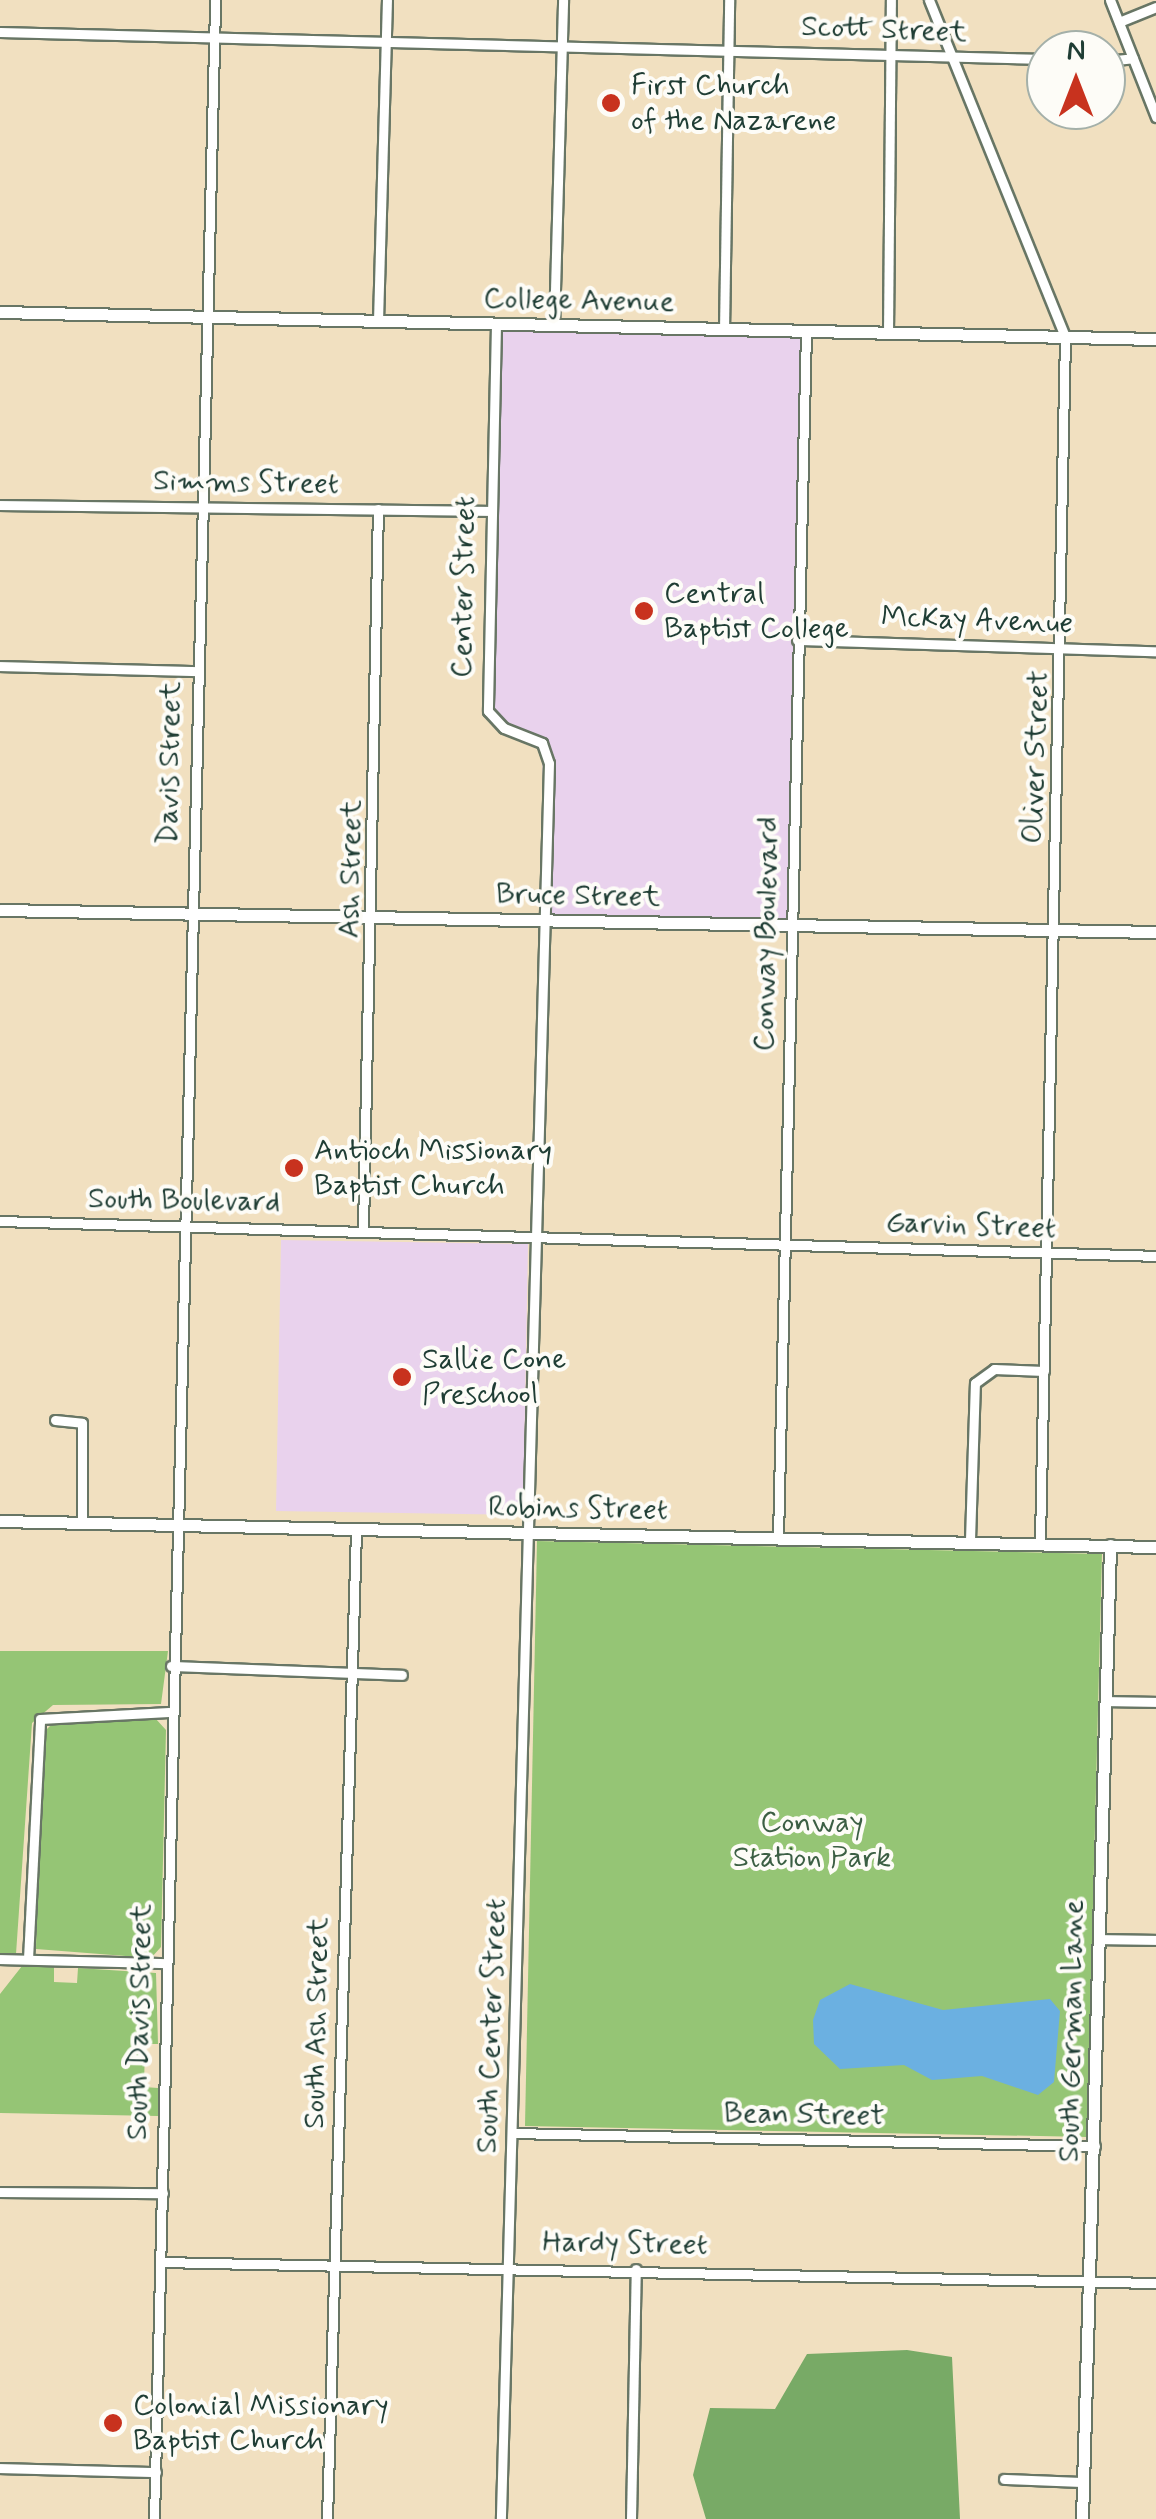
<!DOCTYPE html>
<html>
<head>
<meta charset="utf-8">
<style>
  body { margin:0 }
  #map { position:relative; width:1156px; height:2519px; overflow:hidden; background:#f1e0c0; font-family:Mynerve,sans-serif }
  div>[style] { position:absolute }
  .built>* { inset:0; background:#e9d2ed }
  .green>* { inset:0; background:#95c575 }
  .forest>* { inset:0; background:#78aa66 }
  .water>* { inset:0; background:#6bb0e1 }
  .roads { filter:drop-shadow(2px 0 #687665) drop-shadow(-2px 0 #687665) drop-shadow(0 2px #687665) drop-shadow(0 -2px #687665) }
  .minor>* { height:9px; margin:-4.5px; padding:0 4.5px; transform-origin:4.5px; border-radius:4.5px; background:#fff }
  .tertiary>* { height:11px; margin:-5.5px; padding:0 5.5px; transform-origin:5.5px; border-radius:5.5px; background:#fff }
  .dots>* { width:28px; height:28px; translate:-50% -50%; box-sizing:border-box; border:5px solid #fdfcf7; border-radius:50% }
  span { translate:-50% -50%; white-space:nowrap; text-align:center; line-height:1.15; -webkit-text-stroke:8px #fdfcf7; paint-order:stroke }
  .street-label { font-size:30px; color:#1f3d34 }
  .poi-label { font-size:30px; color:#1f3d34 }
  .left { translate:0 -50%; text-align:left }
  .park-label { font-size:30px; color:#3c5f44 }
  .north { position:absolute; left:1026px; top:30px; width:100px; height:100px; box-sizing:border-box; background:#fdfcf7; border:2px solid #a4b0a9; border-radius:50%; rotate:0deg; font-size:28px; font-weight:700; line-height:40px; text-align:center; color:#1f3d34 }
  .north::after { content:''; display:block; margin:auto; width:35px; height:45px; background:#c8321e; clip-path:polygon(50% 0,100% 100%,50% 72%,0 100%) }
</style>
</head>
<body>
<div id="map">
  <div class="built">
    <div style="clip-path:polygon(496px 324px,806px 332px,793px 925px,545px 920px,542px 743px,488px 711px)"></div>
    <div style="clip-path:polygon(281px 1240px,528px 1244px,523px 1515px,276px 1511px)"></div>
  </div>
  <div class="green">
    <div style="clip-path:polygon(537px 1541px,1102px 1554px,1087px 2137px,525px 2126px)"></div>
    <div style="clip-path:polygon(0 1651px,168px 1651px,161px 1704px,53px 1705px,32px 1723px,16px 1954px,0 1953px)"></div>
    <div style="clip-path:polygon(60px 1716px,155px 1718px,166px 1730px,161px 1947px,151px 1958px,36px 1949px,40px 1736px)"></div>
    <div style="clip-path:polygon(54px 1967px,54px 1982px,77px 1983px,78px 1968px,156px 1973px,158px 2044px,145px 2044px,144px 2087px,158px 2088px,158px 2116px,0 2113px,0 1994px,22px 1966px)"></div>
  </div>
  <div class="forest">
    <div style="clip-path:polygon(907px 2350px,952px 2357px,960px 2519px,706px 2519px,693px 2475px,710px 2408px,775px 2409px,807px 2354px)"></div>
  </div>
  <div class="water">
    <div style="clip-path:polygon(850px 1984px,943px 2010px,1050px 1999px,1060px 2011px,1054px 2082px,1038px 2095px,982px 2076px,932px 2080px,904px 2065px,840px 2069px,814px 2044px,813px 2020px,820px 2000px)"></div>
  </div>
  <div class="roads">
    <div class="minor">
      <div style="left:929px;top:0;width:363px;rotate:68deg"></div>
      <div style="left:1065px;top:337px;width:1204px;rotate:91.19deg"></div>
      <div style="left:1110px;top:0;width:126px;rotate:68.5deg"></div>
      <div style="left:1119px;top:22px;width:40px;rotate:-22deg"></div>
      <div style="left:0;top:32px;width:1046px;rotate:1.48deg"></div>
      <div style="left:1106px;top:61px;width:27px;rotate:-6deg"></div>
      <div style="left:378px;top:321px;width:321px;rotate:-88.4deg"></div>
      <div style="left:496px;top:324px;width:387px;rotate:91.2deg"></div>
      <div style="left:488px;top:711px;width:23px;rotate:47deg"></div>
      <div style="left:504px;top:728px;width:41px;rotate:21.5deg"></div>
      <div style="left:542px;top:743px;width:21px;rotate:71deg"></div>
      <div style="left:549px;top:763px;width:1757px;rotate:91.57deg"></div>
      <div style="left:554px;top:326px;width:326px;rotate:-88.4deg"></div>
      <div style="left:724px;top:330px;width:330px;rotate:-89.1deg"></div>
      <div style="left:888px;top:333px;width:333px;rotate:-89.5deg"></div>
      <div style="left:0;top:505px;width:491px;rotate:0.7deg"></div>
      <div style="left:797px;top:640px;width:359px;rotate:1.8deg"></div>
      <div style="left:0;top:666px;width:196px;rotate:1.5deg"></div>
      <div style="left:0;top:1221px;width:1157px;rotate:1.73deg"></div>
      <div style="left:363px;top:1229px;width:720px;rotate:-88.81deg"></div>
      <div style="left:55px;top:1420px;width:27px;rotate:6deg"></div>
      <div style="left:82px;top:1423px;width:99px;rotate:90deg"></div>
      <div style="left:778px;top:1537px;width:1205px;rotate:-88.67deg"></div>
      <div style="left:970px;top:1540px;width:157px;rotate:-88.2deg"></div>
      <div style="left:975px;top:1383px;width:24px;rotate:-36deg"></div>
      <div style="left:994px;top:1369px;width:50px;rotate:2.3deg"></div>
      <div style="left:171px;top:1666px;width:231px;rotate:2.2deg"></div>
      <div style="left:1106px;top:1701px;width:50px;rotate:1.1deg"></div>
      <div style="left:1098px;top:1939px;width:58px;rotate:1deg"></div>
      <div style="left:0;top:1959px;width:165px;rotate:1.4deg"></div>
      <div style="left:28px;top:1959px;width:240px;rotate:-87.1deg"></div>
      <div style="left:40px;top:1719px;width:129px;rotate:-3.1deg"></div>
      <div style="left:513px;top:2133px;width:582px;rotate:1.28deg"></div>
      <div style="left:0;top:2192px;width:163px;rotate:0.4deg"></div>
      <div style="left:160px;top:2262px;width:996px;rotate:1.21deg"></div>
      <div style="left:0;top:2468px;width:156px;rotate:1.5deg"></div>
      <div style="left:1004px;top:2479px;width:79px;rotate:2.2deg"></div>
      <div style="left:154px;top:2519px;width:2520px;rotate:-88.61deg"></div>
      <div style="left:327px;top:2519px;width:991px;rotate:-88.32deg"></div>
      <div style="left:631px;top:2519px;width:250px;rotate:-88.9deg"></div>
    </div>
    <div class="tertiary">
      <div style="left:0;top:312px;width:1156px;rotate:1.34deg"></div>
      <div style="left:0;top:910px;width:1156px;rotate:1.09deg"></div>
      <div style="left:0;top:1521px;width:1156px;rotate:1.29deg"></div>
      <div style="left:1082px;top:2519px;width:974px;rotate:-88.35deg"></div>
    </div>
  </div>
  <div class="dots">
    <div style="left:611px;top:103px;background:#c8321e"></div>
    <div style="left:644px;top:611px;background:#c8321e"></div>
    <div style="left:294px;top:1168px;background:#c8321e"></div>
    <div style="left:402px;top:1377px;background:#c8321e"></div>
    <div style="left:113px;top:2423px;background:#c8321e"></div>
  </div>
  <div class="street-label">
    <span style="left:884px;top:30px;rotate:2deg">Scott Street</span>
    <span style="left:579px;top:301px;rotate:1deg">College Avenue</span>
    <span style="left:246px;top:483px;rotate:1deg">Simms Street</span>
    <span style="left:464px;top:587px;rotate:-89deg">Center Street</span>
    <span style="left:977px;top:621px;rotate:2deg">McKay Avenue</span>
    <span style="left:1036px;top:757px;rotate:-88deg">Oliver Street</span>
    <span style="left:170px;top:763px;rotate:-89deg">Davis Street</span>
    <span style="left:351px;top:869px;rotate:-89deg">Ash Street</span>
    <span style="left:578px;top:896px;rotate:1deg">Bruce Street</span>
    <span style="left:767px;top:934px;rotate:-89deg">Conway Boulevard</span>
    <span style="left:184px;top:1201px;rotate:1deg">South Boulevard</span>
    <span style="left:971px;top:1226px;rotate:2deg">Garvin Street</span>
    <span style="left:578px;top:1509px;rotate:1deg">Robins Street</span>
    <span style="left:140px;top:2022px;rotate:-89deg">South Davis Street</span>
    <span style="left:317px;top:2023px;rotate:-89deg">South Ash Street</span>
    <span style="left:492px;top:2026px;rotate:-88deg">South Center Street</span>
    <span style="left:1072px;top:2031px;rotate:-89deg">South German Lane</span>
    <span style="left:804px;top:2115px;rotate:1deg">Bean Street</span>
    <span style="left:625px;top:2244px;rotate:1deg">Hardy Street</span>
  </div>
  <div class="poi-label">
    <span class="left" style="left:631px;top:103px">First Church<br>of the Nazarene</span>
    <span class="left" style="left:664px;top:611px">Central<br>Baptist College</span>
    <span class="left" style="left:314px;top:1168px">Antioch Missionary<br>Baptist Church</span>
    <span class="left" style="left:422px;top:1377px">Sallie Cone<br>Preschool</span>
    <span class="left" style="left:133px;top:2423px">Colonial Missionary<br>Baptist Church</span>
  </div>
  <div class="park-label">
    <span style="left:812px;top:1840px">Conway<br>Station Park</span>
  </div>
  <div class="north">N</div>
</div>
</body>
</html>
